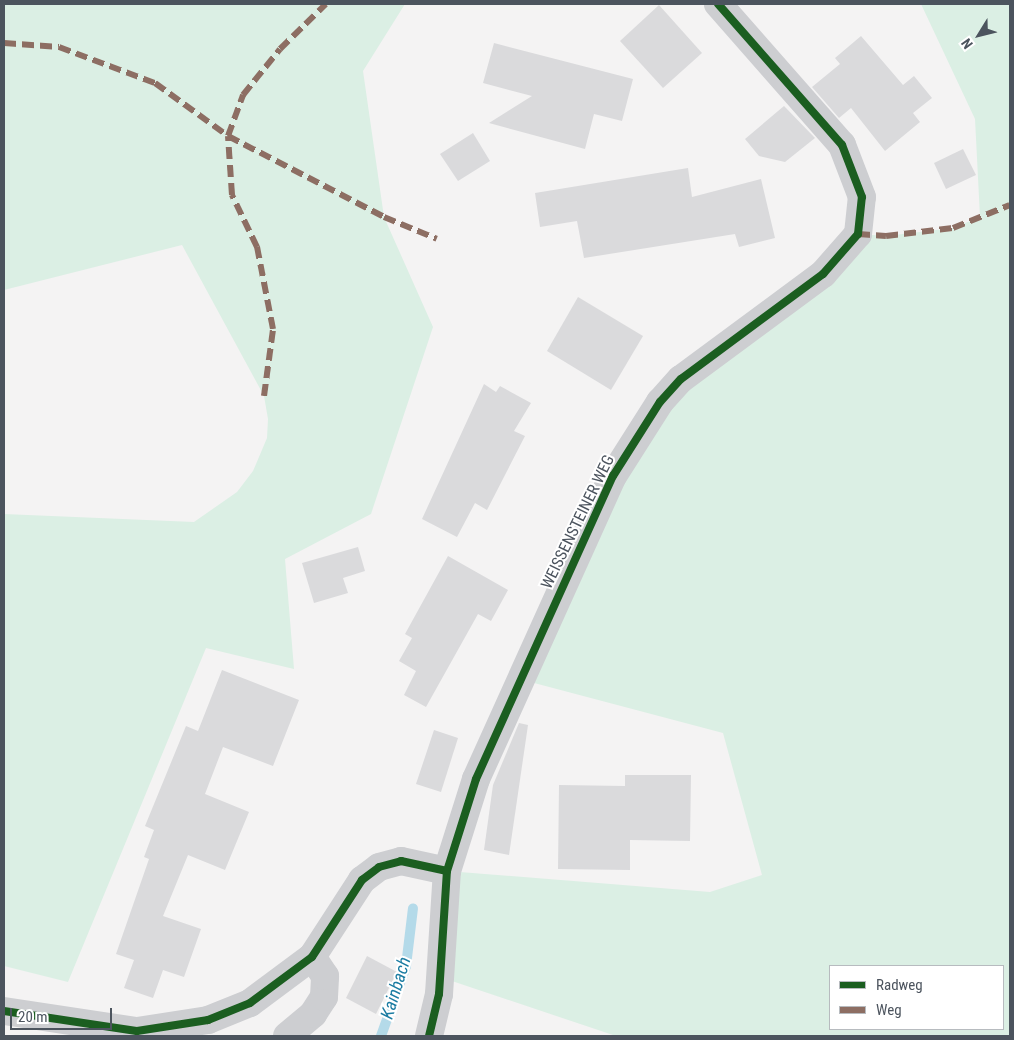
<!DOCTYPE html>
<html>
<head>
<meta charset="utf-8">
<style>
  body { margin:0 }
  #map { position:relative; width:1014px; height:1040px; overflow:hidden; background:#f4f3f3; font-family:"Roboto Condensed",sans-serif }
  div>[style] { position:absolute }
  .green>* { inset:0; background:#dbefe4 }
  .stream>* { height:10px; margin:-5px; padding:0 5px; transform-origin:5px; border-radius:5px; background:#b4dae9 }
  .building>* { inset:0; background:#dadadc }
  .minor>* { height:28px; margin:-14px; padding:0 14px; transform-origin:14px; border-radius:14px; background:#cdced1 }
  .quiet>* { height:6px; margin-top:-3px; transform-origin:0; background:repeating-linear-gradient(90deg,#8d6e63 0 12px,transparent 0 18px) }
  .cycleway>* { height:8px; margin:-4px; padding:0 4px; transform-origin:4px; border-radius:4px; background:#1b5e20 }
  span { translate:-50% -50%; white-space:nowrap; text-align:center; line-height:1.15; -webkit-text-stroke:4px #fff; paint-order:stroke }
  .street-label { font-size:16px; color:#4c545e }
  .water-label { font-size:18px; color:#1b7ca2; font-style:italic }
  .frame { position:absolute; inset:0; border:5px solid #4c545e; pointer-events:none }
  .legend { position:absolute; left:829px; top:965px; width:175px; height:65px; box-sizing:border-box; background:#fff; border:1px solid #b7bbbf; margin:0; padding:6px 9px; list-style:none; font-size:15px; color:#4c545e }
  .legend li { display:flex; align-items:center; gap:10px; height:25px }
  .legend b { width:25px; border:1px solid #b7bbbf }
  .north { position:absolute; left:954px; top:10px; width:50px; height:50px; -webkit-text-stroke:4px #fff; paint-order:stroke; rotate:234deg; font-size:14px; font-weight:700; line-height:20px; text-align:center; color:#4c545e }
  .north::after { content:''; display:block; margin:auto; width:18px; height:22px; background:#4c545e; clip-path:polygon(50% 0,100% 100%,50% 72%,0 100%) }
  .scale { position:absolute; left:10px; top:1008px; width:102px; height:22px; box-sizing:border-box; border:2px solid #4c545e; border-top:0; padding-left:6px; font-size:15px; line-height:18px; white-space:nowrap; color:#4c545e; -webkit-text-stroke:4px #fff; paint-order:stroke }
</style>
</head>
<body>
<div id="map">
  <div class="green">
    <div style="clip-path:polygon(4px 4px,405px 4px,363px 71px,384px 217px,433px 327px,371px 514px,285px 559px,294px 669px,206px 648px,68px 982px,4px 966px,4px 514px,194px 522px,237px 492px,253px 471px,267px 438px,268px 419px,264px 396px,182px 245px,4px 290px)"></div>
    <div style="clip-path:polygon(evenodd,921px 4px,1010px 4px,1010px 1036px,616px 1036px,440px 977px,447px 871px,710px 892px,762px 875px,723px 733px,519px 679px,637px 436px,858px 234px,886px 236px,953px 228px,980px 217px,975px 119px,921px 4px,830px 966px,1003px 966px,1003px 1029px,830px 1029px,830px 966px)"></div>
  </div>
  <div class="stream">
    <div style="left:381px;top:1036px;width:74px;rotate:-70.3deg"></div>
    <div style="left:406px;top:966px;width:58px;rotate:-83.1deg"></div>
  </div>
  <div class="building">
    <div style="clip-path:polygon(659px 5px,702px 53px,663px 88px,620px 41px)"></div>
    <div style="clip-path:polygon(861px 36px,903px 85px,914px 76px,932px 98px,913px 113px,920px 122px,885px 151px,851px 108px,839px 118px,812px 87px,840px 64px,835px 58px)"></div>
    <div style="clip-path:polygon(494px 43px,633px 79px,622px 121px,594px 114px,585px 149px,489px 123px,532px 96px,483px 83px)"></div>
    <div style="clip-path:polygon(784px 106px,815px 138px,785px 162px,759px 156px,745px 139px)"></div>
    <div style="clip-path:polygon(473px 133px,490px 161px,458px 181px,440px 154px)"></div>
    <div style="clip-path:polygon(963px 149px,976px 175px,946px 189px,934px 163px)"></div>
    <div style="clip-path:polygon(688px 168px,692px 197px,761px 179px,775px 238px,739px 247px,735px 234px,584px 258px,577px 221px,540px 227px,535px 193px)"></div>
    <div style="clip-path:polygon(578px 297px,643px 336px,611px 390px,547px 351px)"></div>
    <div style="clip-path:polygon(484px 384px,496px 392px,500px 386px,531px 403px,514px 431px,525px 436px,487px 510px,475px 503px,457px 537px,422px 519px)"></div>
    <div style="clip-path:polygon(358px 547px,365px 571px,343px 578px,348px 593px,314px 603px,302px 563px)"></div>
    <div style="clip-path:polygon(448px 556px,508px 590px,491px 621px,478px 614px,426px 707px,404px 695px,416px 671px,399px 661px,412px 638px,405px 634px)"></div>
    <div style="clip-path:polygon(222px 670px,299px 700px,273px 766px,223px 747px,205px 794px,249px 812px,225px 870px,188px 855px,163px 916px,201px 929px,184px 977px,163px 970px,153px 998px,124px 988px,134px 960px,116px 954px,149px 859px,144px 857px,154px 830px,145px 826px,186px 726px,198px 731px)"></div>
    <div style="clip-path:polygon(519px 723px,528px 725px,509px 855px,484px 850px,493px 785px)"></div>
    <div style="clip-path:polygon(434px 730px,458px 738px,441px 792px,416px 784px)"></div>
    <div style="clip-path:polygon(625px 775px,691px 775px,690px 841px,630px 840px,630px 870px,558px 869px,559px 785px,625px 786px)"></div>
    <div style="clip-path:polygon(367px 956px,397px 972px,376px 1014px,346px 998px)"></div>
  </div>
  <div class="minor">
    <div style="left:4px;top:1011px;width:134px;rotate:8.6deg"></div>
    <div style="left:137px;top:1031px;width:72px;rotate:-8.8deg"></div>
    <div style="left:208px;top:1020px;width:45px;rotate:-22deg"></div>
    <div style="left:250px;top:1003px;width:77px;rotate:-36.6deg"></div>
    <div style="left:312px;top:957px;width:92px;rotate:-57deg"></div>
    <div style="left:362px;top:880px;width:21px;rotate:-37deg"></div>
    <div style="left:379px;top:867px;width:23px;rotate:-15deg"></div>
    <div style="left:401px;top:861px;width:47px;rotate:12.3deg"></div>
    <div style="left:287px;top:1036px;width:34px;rotate:-40deg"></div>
    <div style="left:313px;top:1014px;width:20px;rotate:-57deg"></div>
    <div style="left:324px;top:997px;width:21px;rotate:-87deg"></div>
    <div style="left:325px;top:976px;width:23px;rotate:-124deg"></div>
    <div style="left:429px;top:1036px;width:43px;rotate:-76.6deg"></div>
    <div style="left:439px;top:994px;width:123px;rotate:-86.3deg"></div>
    <div style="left:447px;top:871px;width:96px;rotate:-72.5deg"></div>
    <div style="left:476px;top:779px;width:333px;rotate:-65.7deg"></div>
    <div style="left:613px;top:476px;width:88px;rotate:-57.6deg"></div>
    <div style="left:660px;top:402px;width:31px;rotate:-48deg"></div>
    <div style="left:681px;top:379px;width:177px;rotate:-36.5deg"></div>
    <div style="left:823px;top:274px;width:53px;rotate:-48.8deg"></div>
    <div style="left:858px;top:234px;width:37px;rotate:-84deg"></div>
    <div style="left:862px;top:197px;width:56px;rotate:-111deg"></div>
    <div style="left:842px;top:145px;width:188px;rotate:-131.3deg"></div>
  </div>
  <div class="quiet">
    <div style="left:4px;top:43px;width:55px;rotate:4.2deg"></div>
    <div style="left:59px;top:47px;width:103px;rotate:20.6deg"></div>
    <div style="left:155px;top:83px;width:90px;rotate:36deg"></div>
    <div style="left:228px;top:136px;width:176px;rotate:27.4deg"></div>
    <div style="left:384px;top:217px;width:57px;rotate:22.5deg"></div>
    <div style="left:858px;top:234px;width:28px;rotate:4deg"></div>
    <div style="left:886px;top:236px;width:67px;rotate:-6.8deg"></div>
    <div style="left:953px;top:228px;width:61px;rotate:-22deg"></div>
    <div style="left:264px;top:396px;width:68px;rotate:-82.3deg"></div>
    <div style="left:273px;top:329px;width:84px;rotate:-101deg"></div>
    <div style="left:257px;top:247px;width:58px;rotate:-115.7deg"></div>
    <div style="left:232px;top:195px;width:59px;rotate:-93.9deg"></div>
    <div style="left:228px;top:136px;width:44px;rotate:-69.9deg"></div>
    <div style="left:243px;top:95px;width:59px;rotate:-51.2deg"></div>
    <div style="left:280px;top:49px;width:64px;rotate:-44.4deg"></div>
  </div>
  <div class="cycleway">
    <div style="left:4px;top:1011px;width:134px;rotate:8.6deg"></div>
    <div style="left:137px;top:1031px;width:72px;rotate:-8.8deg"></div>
    <div style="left:208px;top:1020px;width:45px;rotate:-22deg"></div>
    <div style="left:250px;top:1003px;width:77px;rotate:-36.6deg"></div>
    <div style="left:312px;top:957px;width:92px;rotate:-57deg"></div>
    <div style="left:362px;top:880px;width:21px;rotate:-37deg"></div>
    <div style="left:379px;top:867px;width:23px;rotate:-15deg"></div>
    <div style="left:401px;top:861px;width:47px;rotate:12.3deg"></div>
    <div style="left:429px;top:1036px;width:43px;rotate:-76.6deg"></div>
    <div style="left:439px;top:994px;width:123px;rotate:-86.3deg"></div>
    <div style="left:447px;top:871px;width:96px;rotate:-72.5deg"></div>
    <div style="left:476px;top:779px;width:333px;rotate:-65.7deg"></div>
    <div style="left:613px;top:476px;width:88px;rotate:-57.6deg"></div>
    <div style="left:660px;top:402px;width:31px;rotate:-48deg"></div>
    <div style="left:681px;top:379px;width:177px;rotate:-36.5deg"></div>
    <div style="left:823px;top:274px;width:53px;rotate:-48.8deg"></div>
    <div style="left:858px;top:234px;width:37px;rotate:-84deg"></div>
    <div style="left:862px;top:197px;width:56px;rotate:-111deg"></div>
    <div style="left:842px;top:145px;width:188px;rotate:-131.3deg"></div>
  </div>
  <div class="street-label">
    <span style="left:578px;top:522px;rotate:-64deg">WEISSENSTEINER WEG</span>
  </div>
  <div class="water-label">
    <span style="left:396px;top:988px;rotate:-73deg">Kainbach</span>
  </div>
  <div class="frame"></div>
  <ul class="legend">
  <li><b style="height:6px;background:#1b5e20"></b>Radweg</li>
  <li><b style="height:6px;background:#8d6e63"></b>Weg</li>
  </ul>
  <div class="north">N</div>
  <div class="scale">20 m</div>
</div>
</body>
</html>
